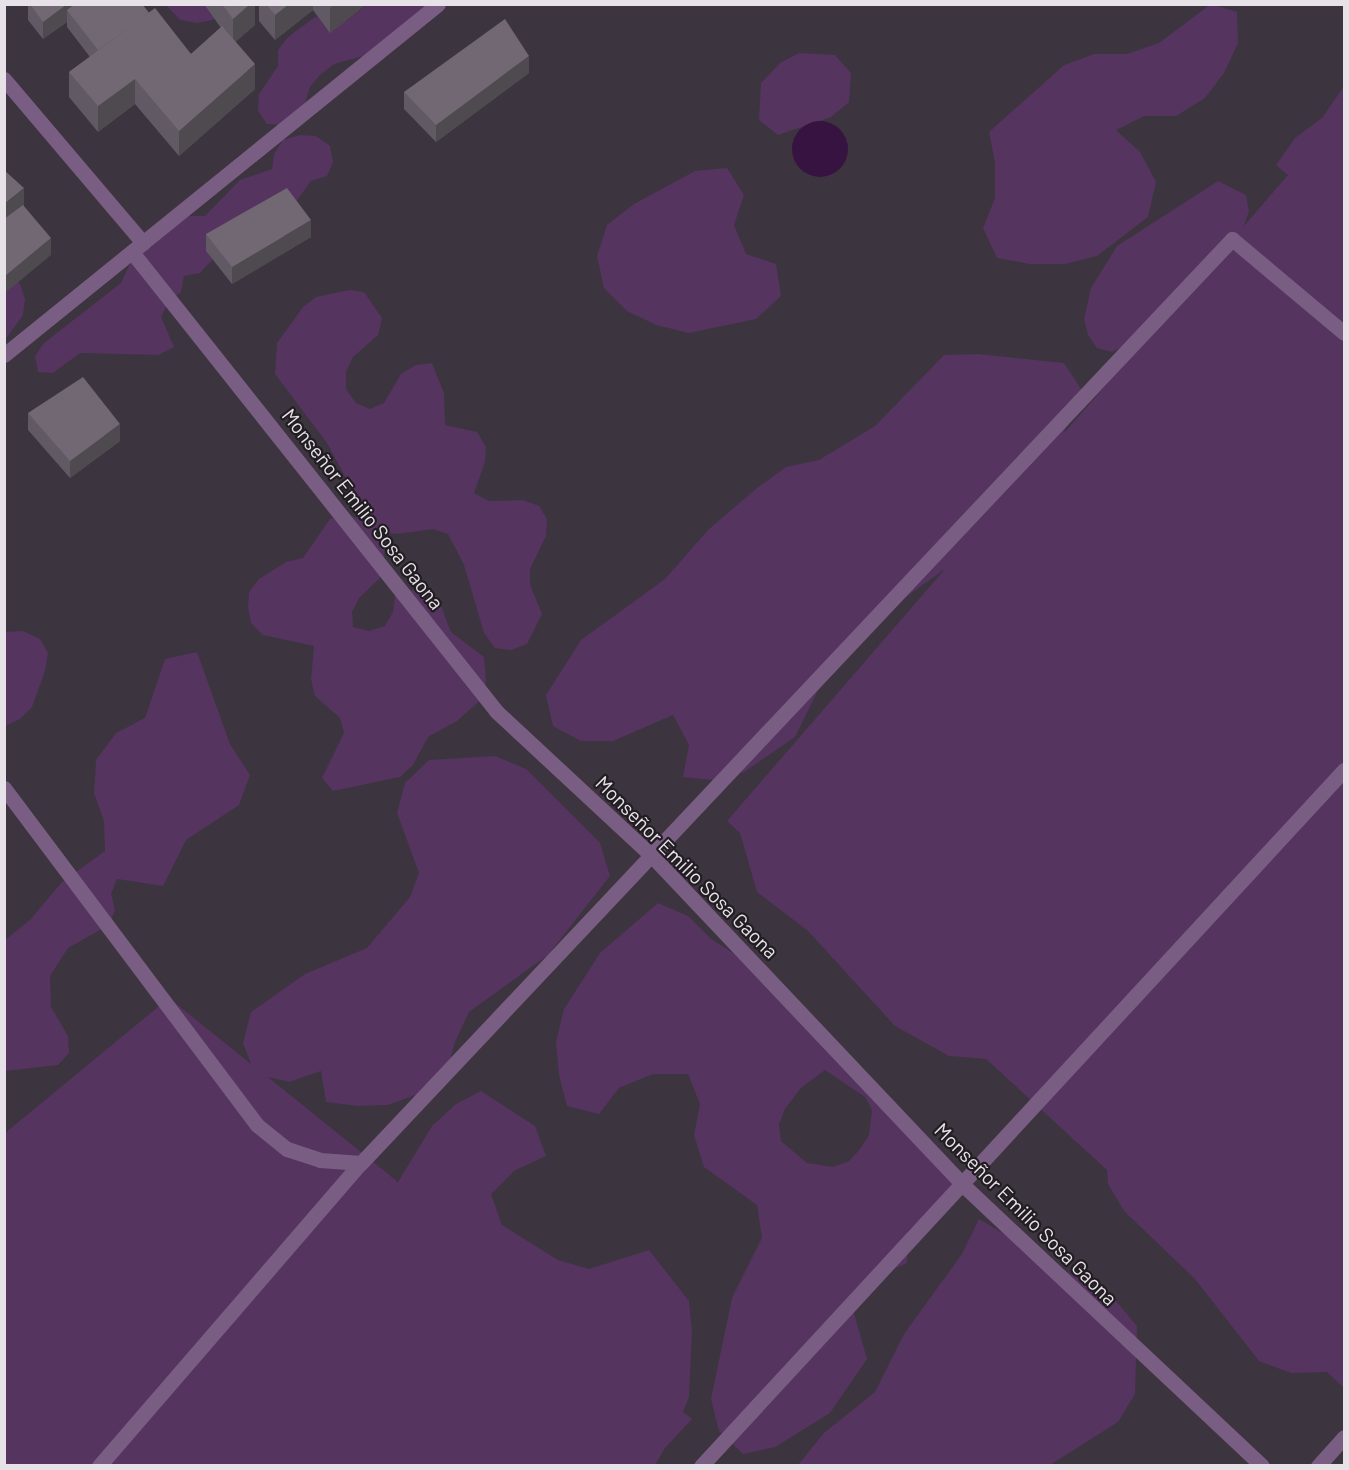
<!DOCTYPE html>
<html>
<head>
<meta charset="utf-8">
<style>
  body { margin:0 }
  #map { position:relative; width:1349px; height:1470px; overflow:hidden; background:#3c343e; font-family:Barlow,sans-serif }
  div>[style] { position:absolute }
  .green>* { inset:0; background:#55345f }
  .water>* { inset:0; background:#371341 }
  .round { border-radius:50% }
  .minor>* { height:15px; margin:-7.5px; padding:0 7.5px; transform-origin:7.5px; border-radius:7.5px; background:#7a5d83 }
  .wall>* { inset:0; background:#615963 }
  .shaded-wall>* { inset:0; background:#4f4950 }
  .building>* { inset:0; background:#716873 }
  span { translate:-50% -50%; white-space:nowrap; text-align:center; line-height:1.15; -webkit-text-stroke:4.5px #211d22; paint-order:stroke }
  .street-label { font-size:20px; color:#e7e2e8 }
  .frame { position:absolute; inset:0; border:6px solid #e7e2e8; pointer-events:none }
</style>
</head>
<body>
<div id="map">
  <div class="green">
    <div style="clip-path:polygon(1211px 4px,1237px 12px,1238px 43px,1224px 73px,1205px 98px,1176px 116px,1144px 116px,1116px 130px,1140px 152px,1156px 182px,1148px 217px,1097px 256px,1065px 264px,1030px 264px,997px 258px,983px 228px,995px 198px,995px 163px,989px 132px,1064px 65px,1094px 54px,1127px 54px,1159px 43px)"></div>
    <div style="clip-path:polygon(166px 5px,226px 5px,213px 20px,197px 23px,180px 20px)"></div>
    <div style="clip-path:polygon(367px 5px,426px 5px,382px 51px,334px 64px,320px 75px,310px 87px,300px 119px,284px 125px,267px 124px,258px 111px,259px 94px,278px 66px,278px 50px,288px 37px,315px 17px,346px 21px)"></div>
    <div style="clip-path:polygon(799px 53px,835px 55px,851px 73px,849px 102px,831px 117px,778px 135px,759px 120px,761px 83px,780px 63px)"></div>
    <div style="clip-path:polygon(1344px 86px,1344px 1388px,1327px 1372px,1291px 1373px,1259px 1361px,1195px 1279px,1124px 1211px,1108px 1184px,1107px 1170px,986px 1059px,949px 1056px,895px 1026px,808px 931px,757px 892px,740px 833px,727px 821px,945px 569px,867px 625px,824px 678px,795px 737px,744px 772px,714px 780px,683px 777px,689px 745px,673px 715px,613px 741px,581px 741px,553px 726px,546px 695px,581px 640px,665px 579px,708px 530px,757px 488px,786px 467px,819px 460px,875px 426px,944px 355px,978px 354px,1064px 363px,1083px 392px,1063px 434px,1140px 346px,1127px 344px,1112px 352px,1097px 348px,1088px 335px,1084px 319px,1091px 288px,1117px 246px,1218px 181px,1246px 195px,1249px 211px,1244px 226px,1288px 175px,1276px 165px,1295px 138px,1322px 118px)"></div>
    <div style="clip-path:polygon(300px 135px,316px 136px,330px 146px,333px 162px,327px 176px,311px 181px,290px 210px,233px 237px,200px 273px,184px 276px,181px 292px,168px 303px,161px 317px,174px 347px,158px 355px,80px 353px,53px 373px,38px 372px,35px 356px,44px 343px,121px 283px,135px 253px,151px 247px,187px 216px,205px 216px,240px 180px,272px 169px,274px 154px,283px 140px)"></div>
    <div style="clip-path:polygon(727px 168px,744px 195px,734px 225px,746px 254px,776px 264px,781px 296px,756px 319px,689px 333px,656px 325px,627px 311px,604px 288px,597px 256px,607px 225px,634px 204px,695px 171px)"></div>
    <div style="clip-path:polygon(5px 271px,20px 284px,25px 299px,23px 315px,5px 340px)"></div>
    <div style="clip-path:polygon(349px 290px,364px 292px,382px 318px,378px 335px,353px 357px,346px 372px,346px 389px,356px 403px,370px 409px,384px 403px,401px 374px,416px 365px,432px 363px,444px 393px,445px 425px,477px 432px,486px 447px,485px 462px,474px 493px,489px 501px,523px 500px,539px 506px,547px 519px,546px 536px,530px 569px,530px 585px,542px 614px,527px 644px,511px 650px,495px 648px,484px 633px,464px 565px,448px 534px,433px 529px,397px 534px,376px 531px,385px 543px,383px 575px,359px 598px,352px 612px,353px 627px,369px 631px,385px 626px,393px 612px,395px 595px,411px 590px,426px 592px,439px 601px,451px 632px,484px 657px,486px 682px,483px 698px,457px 721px,428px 737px,413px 765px,400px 777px,333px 791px,322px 778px,344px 733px,340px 718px,315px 696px,311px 679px,314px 646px,263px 635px,251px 623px,248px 607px,249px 592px,259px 579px,286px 562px,303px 558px,330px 519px,346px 515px,362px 519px,373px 528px,327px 443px,275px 374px,277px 343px,303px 307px,316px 297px)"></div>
    <div style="clip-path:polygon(23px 631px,40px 639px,48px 653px,45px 671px,32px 707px,20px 719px,5px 726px,5px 632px)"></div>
    <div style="clip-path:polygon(197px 652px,230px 744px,250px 775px,239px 805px,186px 840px,163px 886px,117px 879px,111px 894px,115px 910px,109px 925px,68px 948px,50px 976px,51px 1007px,68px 1036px,69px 1053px,58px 1065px,5px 1071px,5px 940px,30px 920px,62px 882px,105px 851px,104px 821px,94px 793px,96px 760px,116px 733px,145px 718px,165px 659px)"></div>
    <div style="clip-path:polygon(495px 756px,526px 769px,600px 843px,610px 876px,548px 955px,469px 1012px,455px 1042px,446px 1075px,418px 1094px,388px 1105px,358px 1106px,326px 1102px,321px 1071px,289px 1082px,268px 1077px,398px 1182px,432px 1126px,456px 1104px,481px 1091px,535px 1126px,546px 1156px,514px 1171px,491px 1194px,502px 1225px,558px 1260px,589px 1269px,649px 1250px,689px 1301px,692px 1332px,689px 1397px,683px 1412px,692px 1419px,665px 1448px,655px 1465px,5px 1466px,5px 1133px,169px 998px,251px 1064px,243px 1043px,251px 1012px,305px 974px,367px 948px,410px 897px,419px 873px,397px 813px,405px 783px,429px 760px)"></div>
    <div style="clip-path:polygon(evenodd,658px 903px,688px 916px,711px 939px,767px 974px,957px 1186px,908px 1231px,907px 1263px,875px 1277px,849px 1296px,867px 1359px,830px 1413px,775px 1447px,743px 1454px,719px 1431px,711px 1399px,732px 1298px,762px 1238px,757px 1205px,704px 1167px,694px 1135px,700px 1104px,688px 1074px,653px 1074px,619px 1088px,599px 1114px,567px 1106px,559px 1075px,556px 1042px,564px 1009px,600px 953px,658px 903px,825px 1070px,865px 1097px,872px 1110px,869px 1135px,860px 1149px,849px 1161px,833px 1167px,807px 1163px,781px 1141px,779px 1125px,785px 1109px,801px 1088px,825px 1070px)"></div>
    <div style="clip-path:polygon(979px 1219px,1116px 1301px,1137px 1326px,1135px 1394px,1118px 1422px,1050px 1465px,797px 1466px,824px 1433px,875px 1392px,904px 1334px,962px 1254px)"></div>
  </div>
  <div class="water">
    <div class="round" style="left:792px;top:121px;width:56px;height:56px"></div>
  </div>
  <div class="minor">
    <div style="left:4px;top:79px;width:215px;rotate:49.7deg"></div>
    <div style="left:132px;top:252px;width:587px;rotate:51.57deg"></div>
    <div style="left:497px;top:712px;width:213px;rotate:42.9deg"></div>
    <div style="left:653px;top:857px;width:451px;rotate:46.6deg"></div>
    <div style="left:963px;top:1185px;width:410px;rotate:43.2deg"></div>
    <div style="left:4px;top:355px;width:558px;rotate:-38.96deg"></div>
    <div style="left:4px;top:788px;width:421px;rotate:53.1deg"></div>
    <div style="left:257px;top:1125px;width:38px;rotate:39deg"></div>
    <div style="left:287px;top:1149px;width:35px;rotate:18deg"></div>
    <div style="left:320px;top:1160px;width:41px;rotate:4.2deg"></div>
    <div style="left:99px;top:1466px;width:401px;rotate:-49.2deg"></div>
    <div style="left:361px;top:1163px;width:1270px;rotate:-46.69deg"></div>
    <div style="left:1232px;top:239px;width:146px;rotate:40deg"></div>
    <div style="left:701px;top:1466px;width:948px;rotate:-47.27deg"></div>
    <div style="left:1318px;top:1466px;width:39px;rotate:-48deg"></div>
  </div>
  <div class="wall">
    <div style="clip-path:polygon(28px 4px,142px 4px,149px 13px,191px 54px,221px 28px,204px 4px,255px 4px,255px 25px,235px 42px,255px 89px,179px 156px,135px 104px,98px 132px,69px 97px,69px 72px,90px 57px,67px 27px,67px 22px,43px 39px,28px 20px)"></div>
    <div style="clip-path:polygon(259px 4px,367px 4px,330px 33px,313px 10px,275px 40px,259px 21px)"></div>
    <div style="clip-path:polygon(529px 73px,436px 142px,404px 109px,404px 92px)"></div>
    <div style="clip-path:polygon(206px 234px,311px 237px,232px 284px,206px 251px)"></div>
    <div style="clip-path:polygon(28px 413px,120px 441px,70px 478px,28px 430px)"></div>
  </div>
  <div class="shaded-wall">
    <div style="clip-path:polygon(67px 4px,91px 4px,67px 10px,67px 22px,43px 39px,43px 22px)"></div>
    <div style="clip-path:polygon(250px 4px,255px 4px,255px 25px,233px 44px,233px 19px)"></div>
    <div style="clip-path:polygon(289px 4px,313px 4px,313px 10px,275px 40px,275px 15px)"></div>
    <div style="clip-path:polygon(334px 4px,367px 4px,330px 33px,330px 8px)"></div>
    <div style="clip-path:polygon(529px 56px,529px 73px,436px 142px,436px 125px)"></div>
    <div style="clip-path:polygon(255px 64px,255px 89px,179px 156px,179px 131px)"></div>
    <div style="clip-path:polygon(135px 79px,135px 104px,98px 132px,98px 106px)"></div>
    <div style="clip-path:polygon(24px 188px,24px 206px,4px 222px,4px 204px)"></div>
    <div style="clip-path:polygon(311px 220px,311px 237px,232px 284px,232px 267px)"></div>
    <div style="clip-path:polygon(51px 238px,51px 255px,4px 294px,4px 277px)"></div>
    <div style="clip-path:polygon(120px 424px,120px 441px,70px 478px,70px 461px)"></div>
  </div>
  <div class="building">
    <div style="clip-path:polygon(30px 4px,67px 4px,43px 22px)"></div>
    <div style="clip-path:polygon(75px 4px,142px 4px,149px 13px,98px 50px,67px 10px)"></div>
    <div style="clip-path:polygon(222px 4px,250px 4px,233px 19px)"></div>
    <div style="clip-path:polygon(266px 4px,289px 4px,275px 15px)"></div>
    <div style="clip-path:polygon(155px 8px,191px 54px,222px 26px,255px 64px,179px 131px,135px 79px,98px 106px,69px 72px)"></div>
    <div style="clip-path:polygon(505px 19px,529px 56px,436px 125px,404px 92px)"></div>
    <div style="clip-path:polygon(4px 170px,24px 188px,4px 204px)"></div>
    <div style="clip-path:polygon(287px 188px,311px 220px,232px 267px,206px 234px)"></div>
    <div style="clip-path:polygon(23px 205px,51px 238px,4px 277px,4px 219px)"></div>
    <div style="clip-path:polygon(83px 377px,120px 424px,70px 461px,28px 413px)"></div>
  </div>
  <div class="street-label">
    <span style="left:363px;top:509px;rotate:52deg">Monseñor Emilio Sosa Gaona</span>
    <span style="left:687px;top:867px;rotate:45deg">Monseñor Emilio Sosa Gaona</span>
    <span style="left:1026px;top:1214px;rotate:45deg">Monseñor Emilio Sosa Gaona</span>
  </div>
  <div class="frame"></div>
</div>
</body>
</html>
